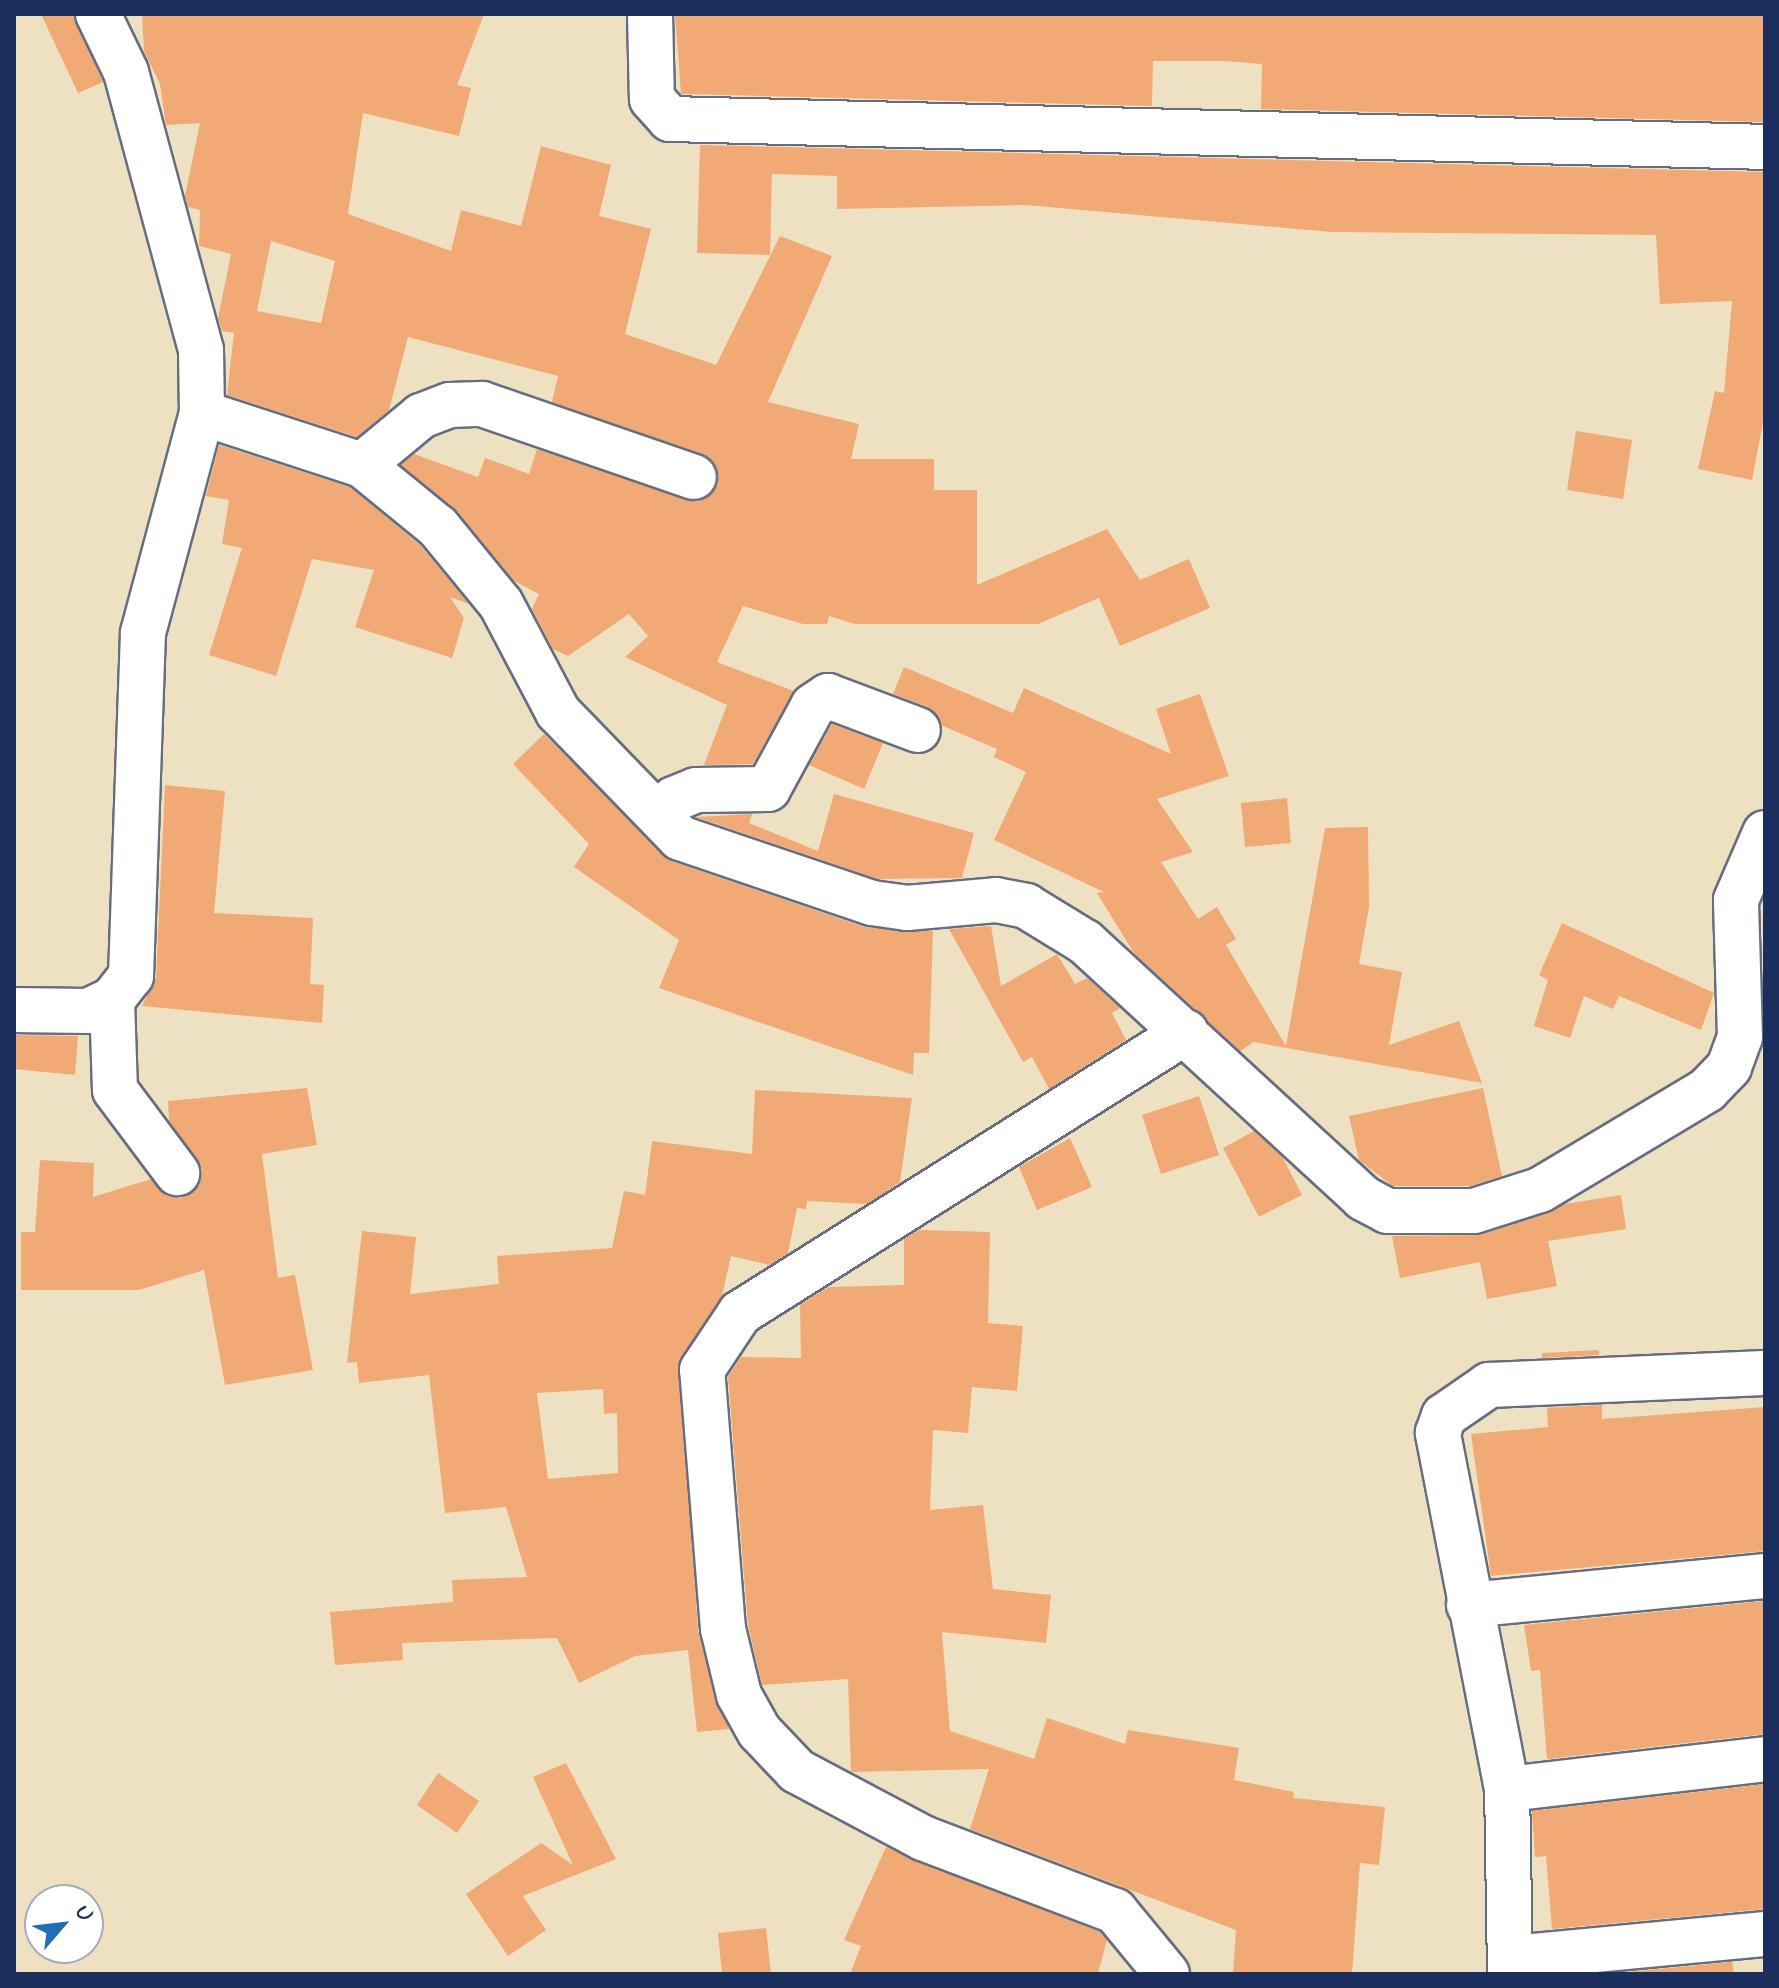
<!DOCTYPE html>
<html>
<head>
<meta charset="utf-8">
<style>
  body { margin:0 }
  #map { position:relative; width:1779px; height:1988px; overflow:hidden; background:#eee1c2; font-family:Mynerve,sans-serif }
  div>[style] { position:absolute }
  .building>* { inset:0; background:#f1a976 }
  .roads { filter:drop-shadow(2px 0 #656d81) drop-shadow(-2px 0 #656d81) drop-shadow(0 2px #656d81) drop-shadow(0 -2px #656d81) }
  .minor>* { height:44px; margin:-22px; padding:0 22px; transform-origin:22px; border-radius:22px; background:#fff }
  span { translate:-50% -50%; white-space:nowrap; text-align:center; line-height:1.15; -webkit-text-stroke:8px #fff; paint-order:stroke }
  .frame { position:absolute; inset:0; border:16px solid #1b2f5e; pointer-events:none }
  .north { position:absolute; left:24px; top:1884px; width:80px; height:80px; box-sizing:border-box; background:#fff; border:2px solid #a4acbf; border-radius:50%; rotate:62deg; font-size:22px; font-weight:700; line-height:32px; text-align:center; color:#1b2f5e }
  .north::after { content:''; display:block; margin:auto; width:28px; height:36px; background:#1f6fb2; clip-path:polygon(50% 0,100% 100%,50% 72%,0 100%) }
</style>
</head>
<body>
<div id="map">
  <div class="building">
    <div style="clip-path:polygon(41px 14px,73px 14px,103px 82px,78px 93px)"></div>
    <div style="clip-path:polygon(evenodd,142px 14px,484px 14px,457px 85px,471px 88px,459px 136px,363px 113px,348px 214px,451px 251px,461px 210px,521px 226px,541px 146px,611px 165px,599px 216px,651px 229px,625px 334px,716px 365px,780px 236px,832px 256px,768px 402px,859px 424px,851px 459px,934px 459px,934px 490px,977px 490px,977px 585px,1107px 529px,1140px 580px,1189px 559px,1210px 608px,1120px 646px,1099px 598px,1038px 624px,855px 624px,829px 616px,827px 624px,803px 624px,743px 606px,717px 662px,794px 691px,753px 764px,704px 765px,727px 705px,625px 657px,648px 636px,629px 614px,568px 656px,553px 649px,532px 609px,539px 594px,514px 581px,457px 511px,401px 465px,414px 454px,478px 477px,485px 458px,529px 474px,537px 449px,698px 502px,717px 486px,713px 461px,552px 402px,558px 376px,408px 337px,389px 410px,357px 437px,227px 395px,234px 333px,222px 331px,218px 318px,231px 254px,199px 246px,200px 210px,188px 207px,185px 196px,200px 123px,166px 125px,160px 84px,144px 51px,142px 14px,271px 241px,335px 261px,321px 323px,257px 311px,271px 241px)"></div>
    <div style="clip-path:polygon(675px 14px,1765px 14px,1765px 122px,1261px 109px,1262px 64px,1225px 61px,1153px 61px,1152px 106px,681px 94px)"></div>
    <div style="clip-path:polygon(700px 145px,1765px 172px,1765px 412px,1752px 480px,1698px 469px,1715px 391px,1724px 393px,1732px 301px,1660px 304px,1656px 235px,1331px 232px,1025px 205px,837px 209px,837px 176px,772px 174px,770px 255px,697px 253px)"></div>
    <div style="clip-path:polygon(1576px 431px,1632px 440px,1623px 499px,1567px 490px)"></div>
    <div style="clip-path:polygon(219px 445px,350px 487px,420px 545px,469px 604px,450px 597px,464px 618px,452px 658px,355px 627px,374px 570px,312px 559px,276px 676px,209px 655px,242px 548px,222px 544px,229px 500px,206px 496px)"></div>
    <div style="clip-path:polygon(904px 667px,1013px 713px,1024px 688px,1171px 754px,1156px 709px,1200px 694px,1229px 776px,1157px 799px,1193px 852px,1161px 862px,1198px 919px,1217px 907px,1236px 939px,1226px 945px,1286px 1046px,1325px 828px,1368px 827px,1369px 907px,1359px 964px,1402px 972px,1389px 1045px,1459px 1021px,1482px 1083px,1254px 1042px,1240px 1051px,1134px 953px,1097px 893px,1104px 892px,994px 840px,1026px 772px,994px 757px,997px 749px,943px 726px,928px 707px,893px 694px)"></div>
    <div style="clip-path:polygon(832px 724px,883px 743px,864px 789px,809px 765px)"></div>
    <div style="clip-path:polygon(544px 734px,671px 861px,864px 927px,933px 931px,929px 1053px,914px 1053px,913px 1075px,659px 988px,679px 940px,574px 867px,589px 844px,513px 764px)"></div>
    <div style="clip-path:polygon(165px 785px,225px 791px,214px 913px,313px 918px,310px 984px,324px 985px,322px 1023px,142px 1006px,156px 977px)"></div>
    <div style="clip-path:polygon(834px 794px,974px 833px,962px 878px,878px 879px,696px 817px,752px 814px,749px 823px,818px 851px)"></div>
    <div style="clip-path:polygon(1287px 798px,1291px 843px,1245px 847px,1241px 803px)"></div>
    <div style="clip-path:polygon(1562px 923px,1714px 993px,1701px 1030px,1619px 996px,1613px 1009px,1584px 996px,1570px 1038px,1534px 1026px,1548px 980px,1539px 975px)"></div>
    <div style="clip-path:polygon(991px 926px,1001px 986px,1057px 954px,1075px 984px,1087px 978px,1120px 1008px,1112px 1013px,1126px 1040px,1049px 1089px,1032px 1057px,1023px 1062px,949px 929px)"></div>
    <div style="clip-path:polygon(14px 1035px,78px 1036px,75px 1075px,14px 1069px)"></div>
    <div style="clip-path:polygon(307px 1088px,317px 1145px,262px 1154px,278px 1278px,295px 1275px,313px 1370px,225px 1385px,204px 1270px,139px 1290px,21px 1290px,21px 1232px,35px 1232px,40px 1160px,94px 1163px,93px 1197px,151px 1179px,166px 1196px,181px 1198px,200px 1184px,202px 1169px,169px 1120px,168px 1101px)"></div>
    <div style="clip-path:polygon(1483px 1088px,1502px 1176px,1470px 1186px,1393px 1186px,1359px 1160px,1349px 1116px)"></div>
    <div style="clip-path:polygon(evenodd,755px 1090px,912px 1098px,900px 1182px,867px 1204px,807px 1201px,806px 1209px,797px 1208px,788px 1253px,770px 1265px,731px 1256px,722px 1296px,681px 1357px,698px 1631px,729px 1729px,697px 1732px,688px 1650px,635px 1656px,579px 1683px,557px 1638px,402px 1643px,403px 1660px,335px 1665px,330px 1612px,453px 1602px,452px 1580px,527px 1577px,506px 1507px,445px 1513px,429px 1375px,359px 1383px,357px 1362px,347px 1363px,362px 1231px,416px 1237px,410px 1294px,499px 1284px,497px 1256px,612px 1248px,624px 1191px,645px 1195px,652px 1141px,752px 1154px,755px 1090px,603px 1389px,604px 1414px,617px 1413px,618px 1473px,548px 1479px,537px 1393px,603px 1389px)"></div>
    <div style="clip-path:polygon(1199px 1096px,1219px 1155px,1161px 1174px,1142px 1115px)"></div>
    <div style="clip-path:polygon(1254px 1131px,1283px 1158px,1302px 1195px,1259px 1217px,1223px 1148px)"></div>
    <div style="clip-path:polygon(1070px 1138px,1092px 1187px,1037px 1210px,1019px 1167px)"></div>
    <div style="clip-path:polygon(1621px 1195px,1626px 1229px,1548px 1241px,1557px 1286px,1487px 1299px,1480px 1262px,1400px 1278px,1392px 1236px,1481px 1235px,1565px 1204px)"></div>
    <div style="clip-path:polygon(919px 1230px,990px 1232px,988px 1323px,1023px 1326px,1017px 1391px,972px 1387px,968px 1433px,933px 1430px,930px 1510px,983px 1505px,993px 1589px,1051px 1595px,1046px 1643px,942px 1632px,950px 1731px,1034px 1759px,1047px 1718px,1125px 1744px,1128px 1730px,1239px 1748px,1234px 1780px,1294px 1792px,1293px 1798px,1385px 1807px,1379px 1865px,1360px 1863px,1352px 1974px,1233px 1974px,1236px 1930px,970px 1829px,989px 1769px,851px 1772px,848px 1679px,762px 1685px,748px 1625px,728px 1377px,741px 1357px,801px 1358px,800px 1305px,829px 1287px,904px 1285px,904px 1239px)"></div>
    <div style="clip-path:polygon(1599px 1350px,1599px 1355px,1542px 1358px,1542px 1353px)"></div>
    <div style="clip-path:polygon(1602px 1405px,1602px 1419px,1765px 1407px,1765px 1551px,1491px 1576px,1471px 1434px,1548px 1427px,1547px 1408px)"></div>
    <div style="clip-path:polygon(1765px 1601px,1765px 1734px,1547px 1759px,1540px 1670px,1531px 1671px,1524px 1625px)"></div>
    <div style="clip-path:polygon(566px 1763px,616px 1859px,523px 1896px,546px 1930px,508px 1956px,466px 1894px,541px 1843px,573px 1865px,533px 1777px)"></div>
    <div style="clip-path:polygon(438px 1773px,479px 1801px,457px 1833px,417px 1805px)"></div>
    <div style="clip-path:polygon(1765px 1784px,1765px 1909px,1552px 1929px,1546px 1856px,1535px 1857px,1532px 1811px)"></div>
    <div style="clip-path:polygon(886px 1847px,1100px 1932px,1107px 1940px,1098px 1974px,850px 1974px,861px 1946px,844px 1940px)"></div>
    <div style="clip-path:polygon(766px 1928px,771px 1974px,722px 1974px,718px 1933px)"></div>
    <div style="clip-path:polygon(1732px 1962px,1734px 1974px,1607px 1974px)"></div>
  </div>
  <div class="roads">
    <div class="minor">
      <div style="left:98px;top:14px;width:64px;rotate:64.2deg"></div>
      <div style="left:126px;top:72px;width:288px;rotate:74.9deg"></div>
      <div style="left:201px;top:350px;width:63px;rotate:89.1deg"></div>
      <div style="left:202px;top:413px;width:168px;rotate:18deg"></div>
      <div style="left:362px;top:465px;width:98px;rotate:39.2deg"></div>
      <div style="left:438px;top:527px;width:99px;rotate:50.7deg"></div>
      <div style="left:501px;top:604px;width:122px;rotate:62.2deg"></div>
      <div style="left:558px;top:712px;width:175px;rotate:45.9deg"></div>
      <div style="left:680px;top:838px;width:203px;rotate:18.7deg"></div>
      <div style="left:872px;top:903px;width:35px;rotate:8deg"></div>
      <div style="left:907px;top:908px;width:89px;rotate:-5.1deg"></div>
      <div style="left:996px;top:900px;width:31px;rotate:11deg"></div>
      <div style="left:1026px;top:906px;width:69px;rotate:31.4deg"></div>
      <div style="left:1085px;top:942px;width:378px;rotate:42.6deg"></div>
      <div style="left:1363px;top:1198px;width:27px;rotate:28deg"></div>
      <div style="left:1387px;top:1211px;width:87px"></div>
      <div style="left:1474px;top:1211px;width:69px;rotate:-17.7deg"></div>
      <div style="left:1540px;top:1190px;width:195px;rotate:-30.9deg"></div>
      <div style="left:1707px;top:1090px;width:32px;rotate:-46deg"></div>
      <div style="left:1729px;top:1067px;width:32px;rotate:-70deg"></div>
      <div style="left:1740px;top:1037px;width:137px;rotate:-91.7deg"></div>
      <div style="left:1736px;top:900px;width:73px;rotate:-66.6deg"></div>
      <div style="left:650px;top:14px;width:85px;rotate:88.7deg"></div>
      <div style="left:652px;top:99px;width:27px;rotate:48deg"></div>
      <div style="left:670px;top:119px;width:1095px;rotate:1.46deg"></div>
      <div style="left:362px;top:465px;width:77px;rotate:-39.7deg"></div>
      <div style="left:421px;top:416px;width:31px;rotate:-21deg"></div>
      <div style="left:450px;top:405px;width:32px;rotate:-2deg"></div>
      <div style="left:482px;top:404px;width:224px;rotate:19deg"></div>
      <div style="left:663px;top:817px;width:21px;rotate:-59deg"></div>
      <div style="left:674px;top:799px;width:24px;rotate:-22deg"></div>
      <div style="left:696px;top:790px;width:72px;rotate:-0.8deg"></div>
      <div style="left:768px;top:789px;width:94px;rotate:-61.5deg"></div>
      <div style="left:813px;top:706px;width:18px;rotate:-34deg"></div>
      <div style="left:828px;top:696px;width:96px;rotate:20.7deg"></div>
      <div style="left:112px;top:1000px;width:90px;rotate:88.1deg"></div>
      <div style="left:115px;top:1090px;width:104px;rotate:53.2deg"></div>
      <div style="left:14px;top:1010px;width:74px;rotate:0.8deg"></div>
      <div style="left:88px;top:1011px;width:26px;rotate:-25deg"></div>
      <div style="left:112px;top:1000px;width:31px;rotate:-52deg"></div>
      <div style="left:131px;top:976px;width:343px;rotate:-88deg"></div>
      <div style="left:143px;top:633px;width:228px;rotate:-75deg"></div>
      <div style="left:1469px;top:1605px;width:297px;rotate:-5.6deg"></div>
      <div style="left:1507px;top:1789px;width:260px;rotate:-6.6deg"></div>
      <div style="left:1511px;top:1958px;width:255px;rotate:-5.4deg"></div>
      <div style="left:1167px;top:1974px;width:82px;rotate:-129.5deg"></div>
      <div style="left:1115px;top:1911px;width:205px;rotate:-159.2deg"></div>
      <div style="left:923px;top:1838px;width:143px;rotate:-152deg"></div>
      <div style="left:797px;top:1771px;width:55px;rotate:-133.5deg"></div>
      <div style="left:759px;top:1731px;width:41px;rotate:-119.1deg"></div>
      <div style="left:739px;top:1695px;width:68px;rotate:-103.6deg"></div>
      <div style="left:723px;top:1629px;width:260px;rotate:-94.6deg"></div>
      <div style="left:702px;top:1370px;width:69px;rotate:-56.3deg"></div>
      <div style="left:740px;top:1313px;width:527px;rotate:-32.21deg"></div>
      <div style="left:1510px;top:1974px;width:185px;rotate:-90.9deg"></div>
      <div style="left:1507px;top:1789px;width:363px;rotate:-101deg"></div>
      <div style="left:1438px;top:1433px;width:18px;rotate:-71deg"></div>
      <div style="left:1444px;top:1416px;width:55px;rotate:-34.6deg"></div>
      <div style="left:1489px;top:1385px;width:276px;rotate:-2.5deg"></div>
    </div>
  </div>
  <div class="frame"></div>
  <div class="north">U</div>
</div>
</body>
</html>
